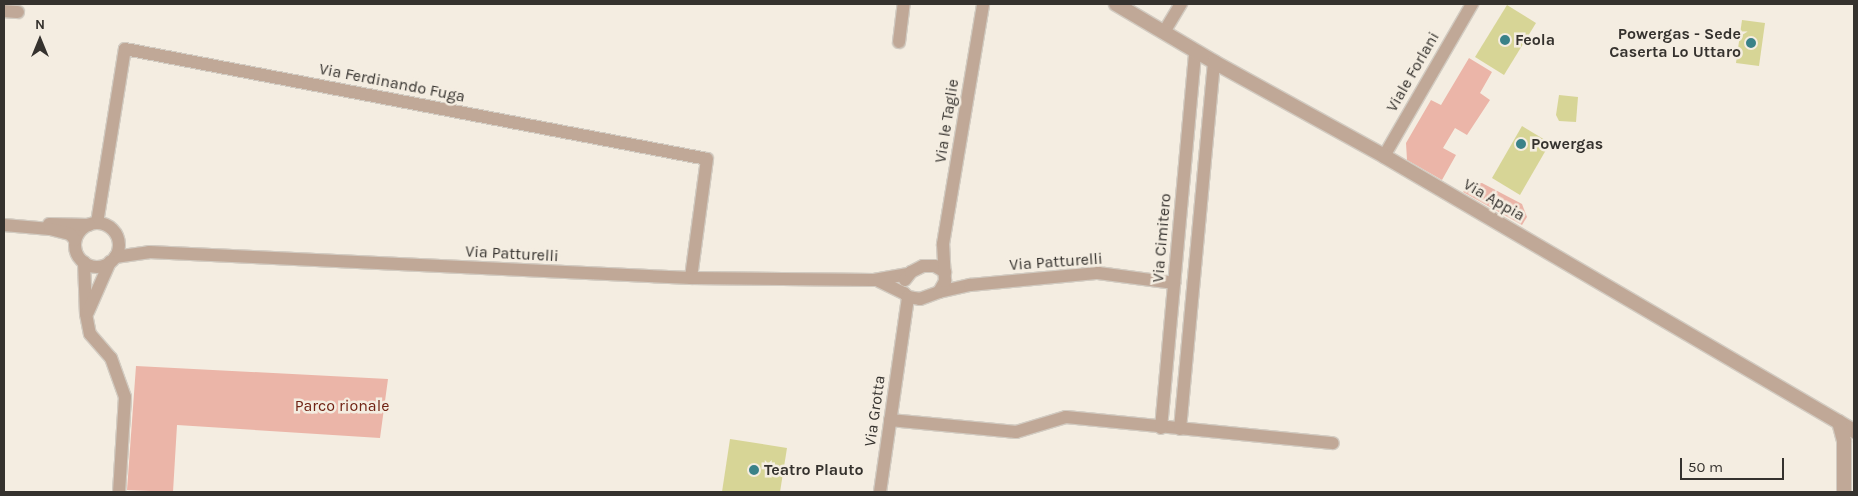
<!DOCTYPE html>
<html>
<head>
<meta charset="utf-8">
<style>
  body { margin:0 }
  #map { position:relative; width:1858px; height:496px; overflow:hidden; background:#f4ede1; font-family:Karla,sans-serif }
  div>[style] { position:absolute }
  .green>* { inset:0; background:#ebb5a8 }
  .building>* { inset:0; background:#d7d596 }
  .roads { filter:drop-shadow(1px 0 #d2cbc1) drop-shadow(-1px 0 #d2cbc1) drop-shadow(0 1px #d2cbc1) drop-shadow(0 -1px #d2cbc1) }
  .minor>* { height:12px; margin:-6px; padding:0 6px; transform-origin:6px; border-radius:6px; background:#c0a897 }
  .minor>.ring { margin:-6px; padding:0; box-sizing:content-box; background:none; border:12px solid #c0a897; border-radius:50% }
  .tertiary>* { height:14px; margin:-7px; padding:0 7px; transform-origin:7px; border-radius:7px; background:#c0a897 }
  .dots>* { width:14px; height:14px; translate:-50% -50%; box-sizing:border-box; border:2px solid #f4ede1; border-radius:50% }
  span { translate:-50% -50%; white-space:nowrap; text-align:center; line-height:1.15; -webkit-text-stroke:5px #f4ede1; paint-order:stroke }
  .poi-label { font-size:16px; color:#35322e; font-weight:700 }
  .right { translate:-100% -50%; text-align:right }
  .left { translate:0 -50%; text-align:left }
  .street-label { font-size:16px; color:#35322e }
  .park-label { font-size:16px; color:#702314 }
  .frame { position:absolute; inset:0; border:5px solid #35322e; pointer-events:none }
  .north { position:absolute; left:15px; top:15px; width:50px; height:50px; -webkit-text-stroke:4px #f4ede1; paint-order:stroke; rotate:0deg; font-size:14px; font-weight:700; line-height:20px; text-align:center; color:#35322e }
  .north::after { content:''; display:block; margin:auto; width:18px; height:22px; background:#35322e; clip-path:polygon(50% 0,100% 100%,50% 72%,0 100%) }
  .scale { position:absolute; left:1680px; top:458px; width:104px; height:22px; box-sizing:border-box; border:2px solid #35322e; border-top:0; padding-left:6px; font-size:15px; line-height:18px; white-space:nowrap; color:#35322e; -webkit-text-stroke:4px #f4ede1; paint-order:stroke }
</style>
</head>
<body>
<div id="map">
  <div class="green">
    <div style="clip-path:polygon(1469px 58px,1492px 72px,1480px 93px,1490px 100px,1467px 135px,1455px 128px,1443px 148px,1456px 155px,1442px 180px,1407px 160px,1406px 143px,1431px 100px,1441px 105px)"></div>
    <div style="clip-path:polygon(1482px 183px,1522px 204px,1527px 217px,1522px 225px,1463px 192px,1468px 185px)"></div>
    <div style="clip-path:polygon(136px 366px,388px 379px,380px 438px,177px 425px,173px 492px,127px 490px)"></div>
  </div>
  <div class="building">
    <div style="clip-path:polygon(1507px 5px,1536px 23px,1504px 75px,1475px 57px)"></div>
    <div style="clip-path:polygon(1742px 20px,1765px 23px,1759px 66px,1736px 63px)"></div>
    <div style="clip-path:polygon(1559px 95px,1578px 97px,1576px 122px,1559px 121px,1556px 115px)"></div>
    <div style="clip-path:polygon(1522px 126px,1550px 143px,1520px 195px,1492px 178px)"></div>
    <div style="clip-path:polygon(730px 439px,787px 448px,780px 492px,722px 492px)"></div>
  </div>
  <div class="roads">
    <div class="minor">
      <div style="left:4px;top:11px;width:14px;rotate:4deg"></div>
      <div style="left:1164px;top:32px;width:33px;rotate:-59deg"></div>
      <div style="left:899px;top:42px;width:38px;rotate:-83deg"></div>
      <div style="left:1384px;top:156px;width:176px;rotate:-59.9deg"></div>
      <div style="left:97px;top:223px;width:176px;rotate:-80.9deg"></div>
      <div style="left:125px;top:49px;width:592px;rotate:10.7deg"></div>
      <div style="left:707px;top:159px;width:120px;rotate:97.7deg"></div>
      <div class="ring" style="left:75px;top:223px;width:32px;height:32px"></div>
      <div style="left:49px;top:224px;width:40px;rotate:1.4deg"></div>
      <div style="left:4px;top:225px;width:46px;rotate:5deg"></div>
      <div style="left:50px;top:229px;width:21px;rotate:14deg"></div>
      <div style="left:70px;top:234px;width:8px;rotate:50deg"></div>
      <div style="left:115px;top:257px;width:34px;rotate:-8deg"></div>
      <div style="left:149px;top:252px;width:543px;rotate:2.75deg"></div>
      <div style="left:691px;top:278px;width:183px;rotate:0.6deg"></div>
      <div style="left:874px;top:280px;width:36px;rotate:-10deg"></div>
      <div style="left:84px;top:262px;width:52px;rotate:87.8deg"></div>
      <div style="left:86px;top:314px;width:20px;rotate:79deg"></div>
      <div style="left:90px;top:334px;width:32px;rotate:49deg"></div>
      <div style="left:111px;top:358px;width:41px;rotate:70.3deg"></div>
      <div style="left:125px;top:397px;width:95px;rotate:93.6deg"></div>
      <div style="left:905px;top:280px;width:10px;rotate:-53deg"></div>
      <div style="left:911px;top:272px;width:13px;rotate:-27deg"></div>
      <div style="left:923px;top:266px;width:12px"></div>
      <div style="left:935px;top:266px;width:12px;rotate:31deg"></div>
      <div style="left:879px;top:281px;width:28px;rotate:26deg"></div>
      <div style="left:904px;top:293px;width:6px;rotate:45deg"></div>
      <div style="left:908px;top:297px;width:12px;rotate:9deg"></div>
      <div style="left:920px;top:299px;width:20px;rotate:-20deg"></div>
      <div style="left:939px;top:292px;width:32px;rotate:-13deg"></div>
      <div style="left:970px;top:285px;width:129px;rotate:-5.4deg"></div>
      <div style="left:1098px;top:273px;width:77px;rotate:7.5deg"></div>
      <div style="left:939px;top:292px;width:13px;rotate:-61deg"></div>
      <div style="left:945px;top:281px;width:37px;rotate:-93deg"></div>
      <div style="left:943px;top:244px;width:243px;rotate:-80.5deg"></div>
      <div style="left:88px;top:312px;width:55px;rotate:-66.3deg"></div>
      <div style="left:890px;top:420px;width:127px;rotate:5.4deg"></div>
      <div style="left:1016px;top:432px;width:52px;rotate:-16.7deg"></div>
      <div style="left:1066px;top:417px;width:268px;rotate:5.6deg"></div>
      <div style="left:1161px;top:428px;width:379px;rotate:-84.8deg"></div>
      <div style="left:1180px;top:429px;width:369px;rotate:-84.7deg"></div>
      <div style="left:880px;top:492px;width:197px;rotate:-81.8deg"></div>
    </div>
    <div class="tertiary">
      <div style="left:1116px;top:4px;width:114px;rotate:30.6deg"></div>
      <div style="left:1214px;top:62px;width:194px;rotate:28.9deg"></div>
      <div style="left:1384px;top:156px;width:545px;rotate:30.33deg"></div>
      <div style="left:1839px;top:422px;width:20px;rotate:75deg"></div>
      <div style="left:1844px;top:441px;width:51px;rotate:90deg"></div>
    </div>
  </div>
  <div class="dots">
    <div style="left:1505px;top:40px;background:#3a8288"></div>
    <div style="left:1751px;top:43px;background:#3a8288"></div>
    <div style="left:1521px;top:144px;background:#3a8288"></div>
    <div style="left:754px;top:470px;background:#3a8288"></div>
  </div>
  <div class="poi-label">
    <span class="right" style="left:1741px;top:43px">Powergas - Sede<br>Caserta Lo Uttaro</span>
    <span class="left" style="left:1515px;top:40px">Feola</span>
    <span class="left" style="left:1531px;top:144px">Powergas</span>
    <span class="left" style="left:764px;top:470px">Teatro Plauto</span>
  </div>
  <div class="street-label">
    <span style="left:1413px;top:72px;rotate:-60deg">Viale Forlani</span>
    <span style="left:392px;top:83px;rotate:11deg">Via Ferdinando Fuga</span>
    <span style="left:947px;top:121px;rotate:-81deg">Via le Taglie</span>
    <span style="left:1494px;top:200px;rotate:30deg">Via Appia</span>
    <span style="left:1162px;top:238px;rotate:-85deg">Via Cimitero</span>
    <span style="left:512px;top:254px;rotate:3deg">Via Patturelli</span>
    <span style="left:1056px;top:262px;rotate:-4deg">Via Patturelli</span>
    <span style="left:875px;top:411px;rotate:-82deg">Via Grotta</span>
  </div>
  <div class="park-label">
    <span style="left:342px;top:406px">Parco rionale</span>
  </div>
  <div class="frame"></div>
  <div class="north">N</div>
  <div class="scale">50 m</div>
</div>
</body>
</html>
